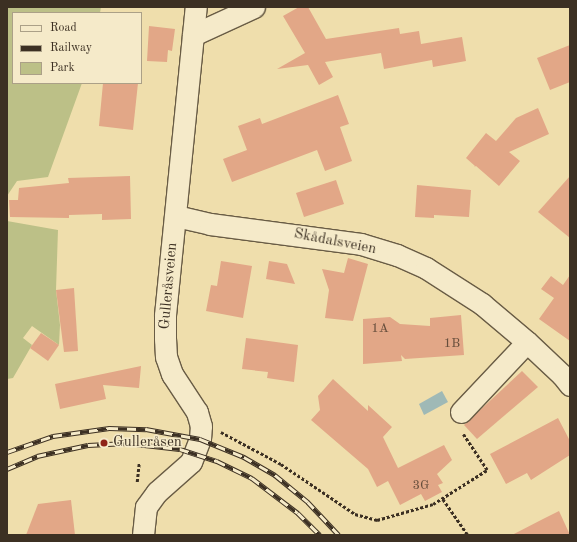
<!DOCTYPE html>
<html>
<head>
<meta charset="utf-8">
<style>
  body { margin:0 }
  #map { position:relative; width:577px; height:542px; overflow:hidden; background:#efdeac; font-family:"Old Standard TT",serif }
  div>[style] { position:absolute }
  .green>* { inset:0; background:#bcc087 }
  .water>* { inset:0; background:#9fb9b6 }
  .building>* { inset:0; background:#e2a787 }
  .path>* { height:2.5px; margin-top:-1.25px; transform-origin:0; background:repeating-linear-gradient(90deg,#3c3023 0 3px,transparent 0 5px) }
  .roads { filter:drop-shadow(1px 0 #695c45) drop-shadow(-1px 0 #695c45) drop-shadow(0 1px #695c45) drop-shadow(0 -1px #695c45) }
  .minor>* { height:21px; margin:-10.5px; padding:0 10.5px; transform-origin:10.5px; border-radius:10.5px; background:#f5eac9 }
  .rail>* { height:4.5px; margin-top:-2.25px; transform-origin:0; background:repeating-linear-gradient(90deg,#f5eac9 0 9px,#3c3023 0 18px); box-sizing:border-box; border-block:1px solid #3c3023 }
  .dots>* { width:11px; height:11px; translate:-50% -50%; box-sizing:border-box; border:2px solid #f5eac9; border-radius:50% }
  span { translate:-50% -50%; white-space:nowrap; text-align:center; line-height:1.15; -webkit-text-stroke:3px #f5eac9; paint-order:stroke }
  .number-label { font-size:13px; color:#664e3c }
  .number-label span { -webkit-text-stroke-width:0 }
  .street-label { font-size:15px; color:#3c3023 }
  .poi-label { font-size:15px; color:#3c3023 }
  .left { translate:0 -50%; text-align:left }
  .frame { position:absolute; inset:0; border:8px solid #3c3023; pointer-events:none }
  .legend { position:absolute; left:12px; top:12px; width:130px; height:72px; box-sizing:border-box; background:#f5eac9; border:1px solid #aba087; margin:0; padding:5px 7px; list-style:none; font-size:12px; color:#3c3023 }
  .legend li { display:flex; align-items:center; gap:8px; height:20px }
  .legend b { width:20px; border:1px solid #aba087 }
</style>
</head>
<body>
<div id="map">
  <div class="green">
    <div style="clip-path:polygon(7px 7px,101px 7px,100px 13px,13px 13px,13px 83px,82px 83px,48px 177px,17px 181px,7px 196px)"></div>
    <div style="clip-path:polygon(7px 221px,58px 230px,56px 290px,60px 325px,59px 345px,32px 326px,23px 338px,32px 345px,13px 378px,7px 379px)"></div>
  </div>
  <div class="water">
    <div style="clip-path:polygon(442px 391px,448px 402px,424px 415px,419px 404px)"></div>
  </div>
  <div class="building">
    <div style="clip-path:polygon(299px 7px,308px 7px,326px 39px,399px 28px,400px 34px,419px 31px,421px 44px,462px 37px,466px 61px,433px 67px,432px 60px,384px 69px,381px 53px,325px 62px,333px 77px,319px 85px,308px 65px,277px 69px,305px 53px,283px 16px)"></div>
    <div style="clip-path:polygon(149px 26px,175px 29px,172px 51px,168px 50px,167px 62px,147px 61px)"></div>
    <div style="clip-path:polygon(570px 45px,570px 82px,550px 90px,537px 58px)"></div>
    <div style="clip-path:polygon(103px 83px,138px 83px,133px 130px,99px 126px)"></div>
    <div style="clip-path:polygon(338px 95px,349px 124px,340px 127px,352px 161px,325px 171px,317px 150px,232px 182px,223px 159px,247px 150px,238px 126px,260px 118px,262px 124px)"></div>
    <div style="clip-path:polygon(538px 108px,549px 134px,509px 152px,520px 161px,499px 186px,476px 166px,474px 167px,475px 166px,466px 158px,486px 133px,496px 141px,516px 118px)"></div>
    <div style="clip-path:polygon(130px 176px,131px 219px,102px 220px,102px 214px,69px 215px,69px 218px,10px 217px,9px 200px,18px 200px,19px 188px,69px 183px,68px 178px)"></div>
    <div style="clip-path:polygon(570px 176px,570px 238px,538px 212px)"></div>
    <div style="clip-path:polygon(336px 180px,344px 204px,304px 217px,296px 193px)"></div>
    <div style="clip-path:polygon(417px 185px,471px 190px,469px 217px,434px 215px,434px 218px,415px 217px)"></div>
    <div style="clip-path:polygon(348px 258px,368px 264px,353px 321px,325px 318px,329px 290px,322px 269px,344px 273px)"></div>
    <div style="clip-path:polygon(221px 261px,252px 266px,243px 318px,206px 311px,211px 285px,217px 286px)"></div>
    <div style="clip-path:polygon(269px 261px,287px 264px,295px 284px,266px 279px)"></div>
    <div style="clip-path:polygon(570px 275px,570px 341px,539px 319px,554px 298px,541px 289px,551px 276px,563px 285px)"></div>
    <div style="clip-path:polygon(74px 288px,78px 351px,64px 352px,56px 290px)"></div>
    <div style="clip-path:polygon(461px 315px,464px 355px,405px 359px,401px 355px,402px 361px,363px 364px,363px 319px,390px 317px,400px 324px,430px 326px,430px 318px)"></div>
    <div style="clip-path:polygon(41px 333px,59px 345px,48px 361px,30px 348px)"></div>
    <div style="clip-path:polygon(246px 338px,298px 345px,294px 382px,267px 378px,268px 372px,242px 369px)"></div>
    <div style="clip-path:polygon(141px 366px,139px 388px,103px 385px,106px 399px,60px 409px,55px 384px)"></div>
    <div style="clip-path:polygon(522px 371px,538px 387px,477px 439px,464px 425px)"></div>
    <div style="clip-path:polygon(333px 379px,368px 411px,368px 405px,392px 427px,383px 437px,398px 468px,444px 445px,452px 460px,437px 474px,443px 483px,438px 485px,442px 492px,425px 501px,421px 494px,400px 505px,388px 481px,377px 487px,368px 469px,311px 420px,320px 410px,318px 396px)"></div>
    <div style="clip-path:polygon(558px 418px,570px 441px,570px 455px,531px 480px,527px 473px,506px 484px,490px 454px)"></div>
    <div style="clip-path:polygon(71px 500px,75px 535px,26px 535px,38px 504px)"></div>
    <div style="clip-path:polygon(559px 511px,570px 535px,512px 535px,543px 519px)"></div>
  </div>
  <div class="path">
    <div style="left:221px;top:432px;width:68px;rotate:28.1deg"></div>
    <div style="left:281px;top:464px;width:89px;rotate:34deg"></div>
    <div style="left:355px;top:514px;width:23px;rotate:15deg"></div>
    <div style="left:377px;top:520px;width:58px;rotate:-15.9deg"></div>
    <div style="left:433px;top:504px;width:64px;rotate:-32.2deg"></div>
    <div style="left:487px;top:470px;width:43px;rotate:-123.7deg"></div>
    <div style="left:137px;top:482px;width:19px;rotate:-84deg"></div>
    <div style="left:443px;top:499px;width:44px;rotate:55.2deg"></div>
  </div>
  <div class="roads">
    <div class="minor">
      <div style="left:193px;top:35px;width:67px;rotate:-24.7deg"></div>
      <div style="left:176px;top:216px;width:35px;rotate:13deg"></div>
      <div style="left:210px;top:224px;width:152px;rotate:7.5deg"></div>
      <div style="left:361px;top:244px;width:38px;rotate:17deg"></div>
      <div style="left:397px;top:255px;width:32px;rotate:24deg"></div>
      <div style="left:426px;top:268px;width:67px;rotate:32.7deg"></div>
      <div style="left:482px;top:304px;width:59px;rotate:40.2deg"></div>
      <div style="left:527px;top:342px;width:48px;rotate:43.3deg"></div>
      <div style="left:562px;top:375px;width:13px;rotate:51deg"></div>
      <div style="left:461px;top:412px;width:96px;rotate:-46.7deg"></div>
      <div style="left:143px;top:535px;width:28px;rotate:-84deg"></div>
      <div style="left:146px;top:507px;width:19px;rotate:-54deg"></div>
      <div style="left:157px;top:492px;width:45px;rotate:-41.4deg"></div>
      <div style="left:191px;top:462px;width:25px;rotate:-69deg"></div>
      <div style="left:200px;top:439px;width:13px;rotate:-86deg"></div>
      <div style="left:201px;top:426px;width:15px;rotate:-106deg"></div>
      <div style="left:197px;top:412px;width:45px;rotate:-123.3deg"></div>
      <div style="left:172px;top:374px;width:18px;rotate:-109deg"></div>
      <div style="left:166px;top:357px;width:18px;rotate:-93deg"></div>
      <div style="left:165px;top:339px;width:24px;rotate:-90deg"></div>
      <div style="left:165px;top:315px;width:310px;rotate:-84.3deg"></div>
    </div>
  </div>
  <div class="rail">
    <div style="left:7px;top:452px;width:49px;rotate:-19.2deg"></div>
    <div style="left:53px;top:436px;width:57px;rotate:-8.1deg"></div>
    <div style="left:109px;top:428px;width:37px;rotate:2deg"></div>
    <div style="left:146px;top:429px;width:55px;rotate:10.5deg"></div>
    <div style="left:200px;top:439px;width:48px;rotate:22.2deg"></div>
    <div style="left:244px;top:457px;width:36px;rotate:30deg"></div>
    <div style="left:275px;top:475px;width:43px;rotate:39.3deg"></div>
    <div style="left:308px;top:502px;width:45px;rotate:46.8deg"></div>
    <div style="left:7px;top:469px;width:33px;rotate:-23deg"></div>
    <div style="left:37px;top:456px;width:52px;rotate:-12.2deg"></div>
    <div style="left:88px;top:445px;width:39px;rotate:-3deg"></div>
    <div style="left:127px;top:443px;width:53px;rotate:6.5deg"></div>
    <div style="left:180px;top:449px;width:39px;rotate:18deg"></div>
    <div style="left:217px;top:461px;width:39px;rotate:26deg"></div>
    <div style="left:252px;top:478px;width:58px;rotate:37.3deg"></div>
    <div style="left:298px;top:513px;width:31px;rotate:45deg"></div>
  </div>
  <div class="dots">
    <div style="left:104px;top:443px;background:#8f2418"></div>
  </div>
  <div class="number-label">
    <span style="left:380px;top:329px">1A</span>
    <span style="left:452px;top:344px">1B</span>
    <span style="left:421px;top:486px">3G</span>
  </div>
  <div class="street-label">
    <span style="left:335px;top:242px;rotate:11deg">Skådalsveien</span>
    <span style="left:169px;top:286px;rotate:-85deg">Gulleråsveien</span>
  </div>
  <div class="poi-label">
    <span class="left" style="left:113px;top:443px">Gulleråsen</span>
  </div>
  <div class="frame"></div>
  <ul class="legend">
  <li><b style="height:5px;background:#f5eac9"></b>Road</li>
  <li><b style="height:5px;background:#3c3023"></b>Railway</li>
  <li><b style="height:11px;background:#bcc087"></b>Park</li>
  </ul>
</div>
</body>
</html>
